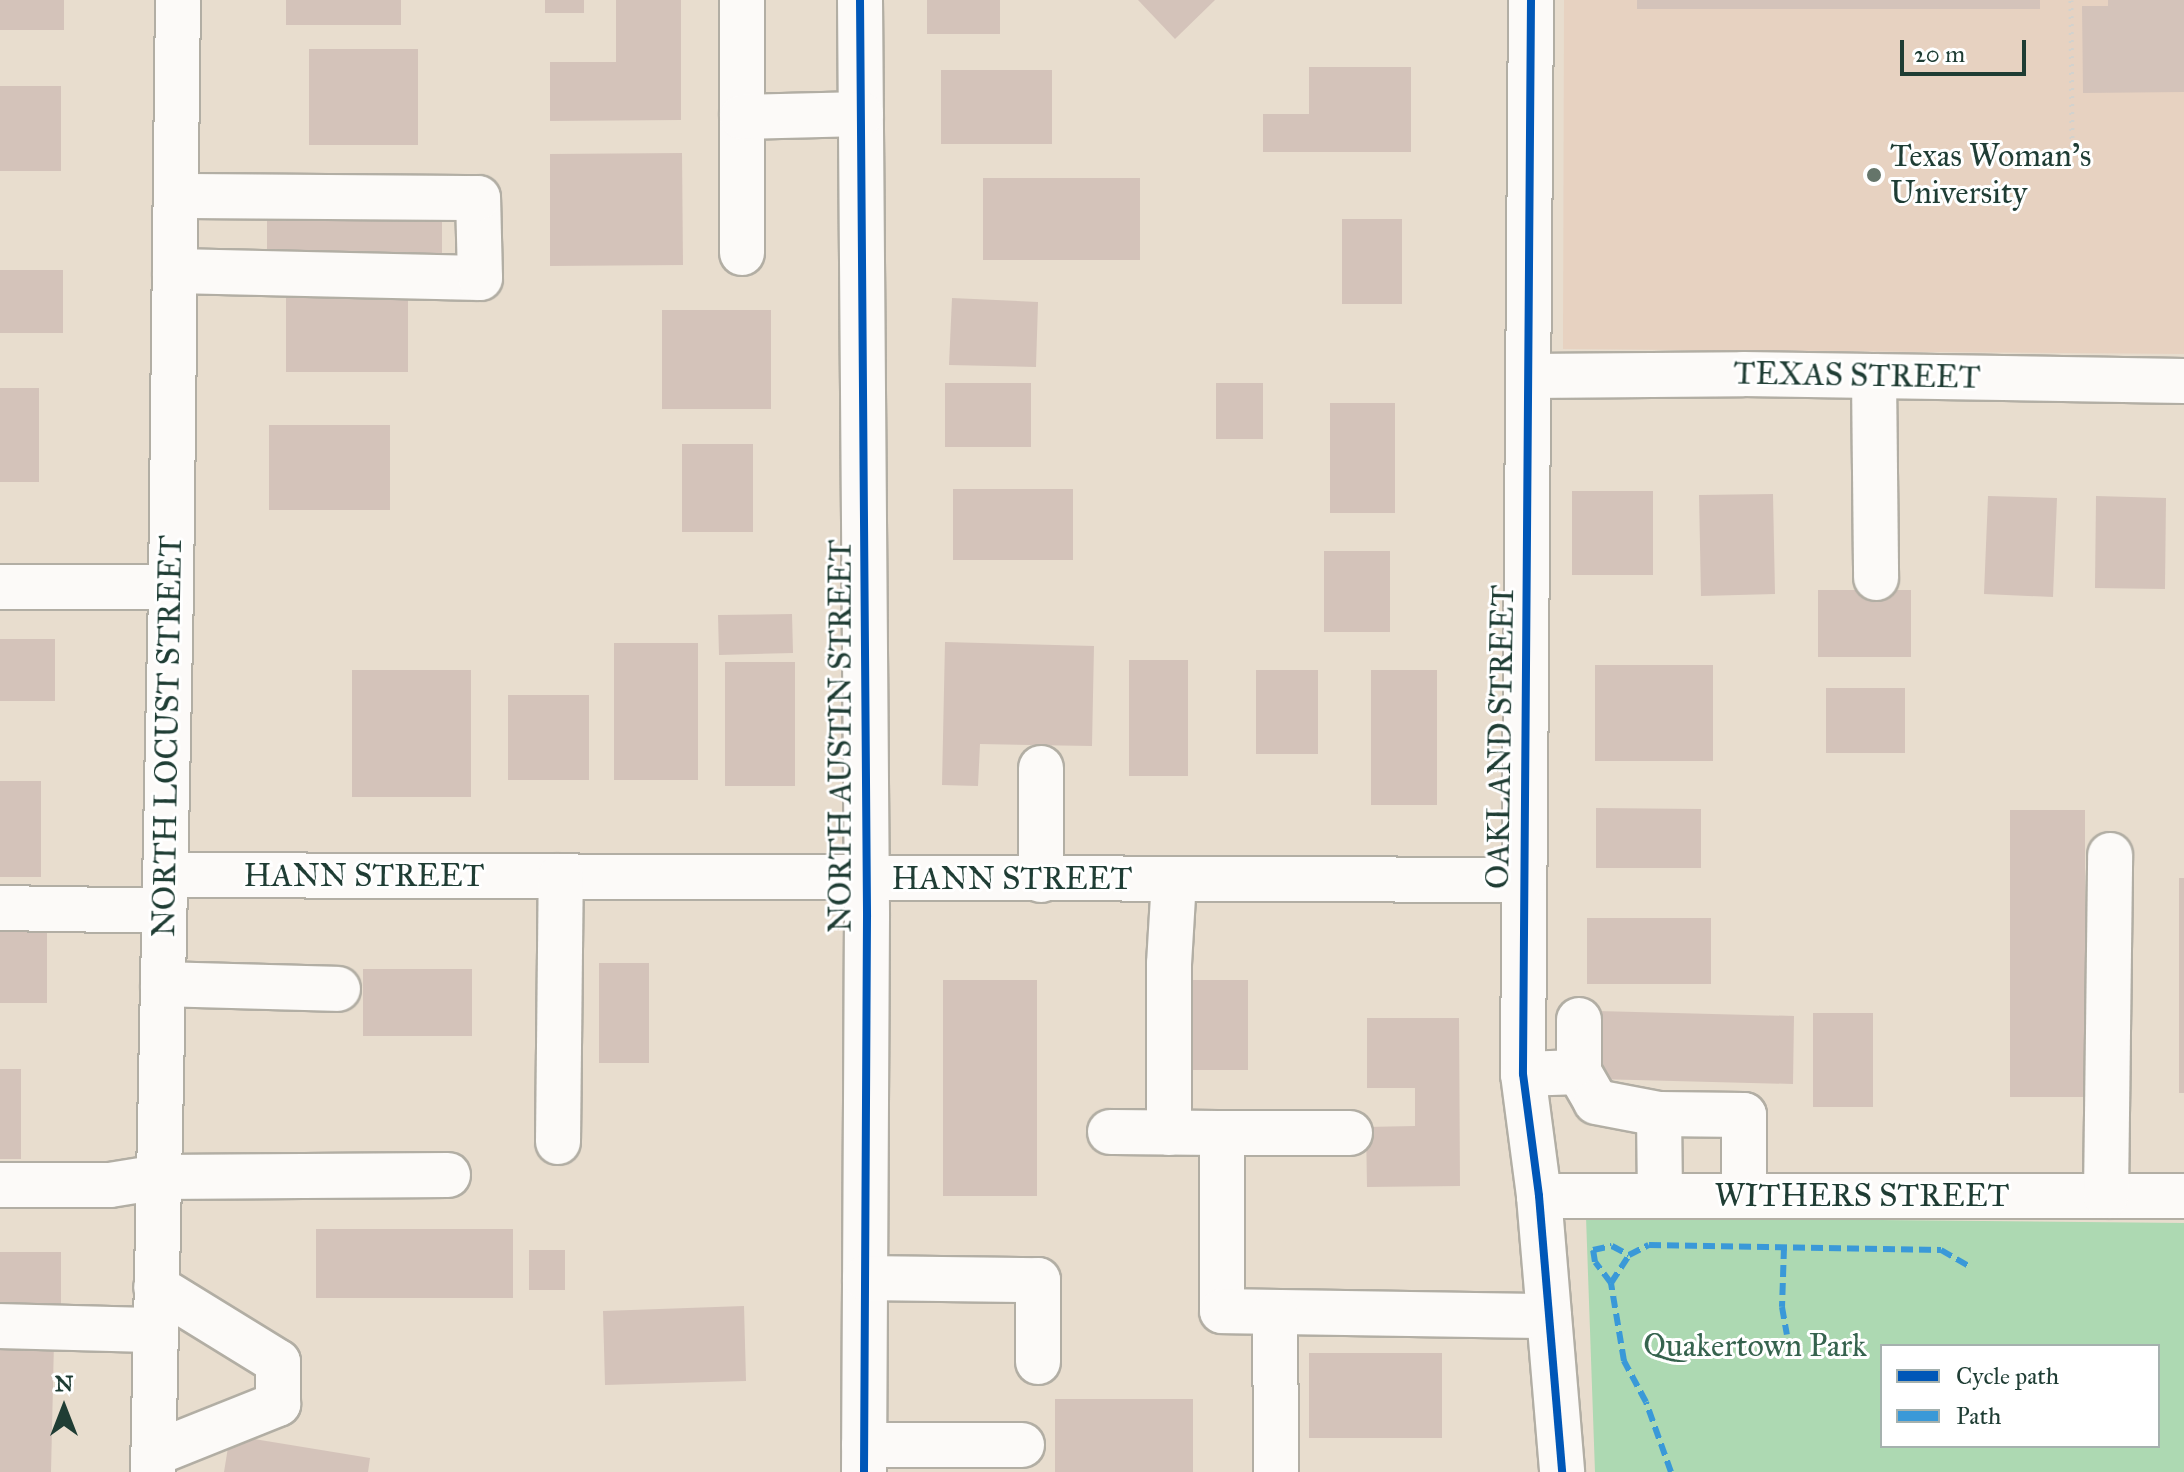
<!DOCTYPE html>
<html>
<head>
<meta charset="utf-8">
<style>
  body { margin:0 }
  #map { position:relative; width:2184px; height:1472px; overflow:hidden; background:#e8ddce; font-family:"IM FELL Great Primer",serif }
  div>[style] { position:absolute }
  .built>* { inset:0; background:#e7d2c1 }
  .green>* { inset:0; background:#add9b2 }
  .building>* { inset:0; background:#d4c3ba }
  .path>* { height:5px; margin-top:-2.5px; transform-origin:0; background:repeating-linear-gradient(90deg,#d3d2cd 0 2px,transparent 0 8px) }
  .roads { filter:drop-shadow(2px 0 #b2aea4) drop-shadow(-2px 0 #b2aea4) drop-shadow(0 2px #b2aea4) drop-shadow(0 -2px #b2aea4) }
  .minor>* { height:44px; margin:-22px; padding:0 22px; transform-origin:22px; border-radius:22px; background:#fcfaf8 }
  .major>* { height:44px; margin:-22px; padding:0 22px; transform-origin:22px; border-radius:22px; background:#fcfaf8 }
  .quiet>* { height:6px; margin-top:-3px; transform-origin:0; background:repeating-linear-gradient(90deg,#3a99d8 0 12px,transparent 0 18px) }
  .cycleway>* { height:8px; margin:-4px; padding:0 4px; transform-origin:4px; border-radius:4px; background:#0057b8 }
  .dots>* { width:22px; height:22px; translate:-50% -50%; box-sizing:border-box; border:4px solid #fff; border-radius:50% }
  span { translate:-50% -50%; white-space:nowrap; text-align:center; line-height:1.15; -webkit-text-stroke:6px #fff; paint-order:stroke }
  .poi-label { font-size:32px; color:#1f3d34 }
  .left { translate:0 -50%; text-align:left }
  .street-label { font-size:32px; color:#1f3d34 }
  .park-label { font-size:32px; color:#36634e }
  .legend { position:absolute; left:1880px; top:1344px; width:280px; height:104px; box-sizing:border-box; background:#fff; border:2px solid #a5b1ae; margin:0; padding:10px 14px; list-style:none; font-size:24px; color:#1f3d34 }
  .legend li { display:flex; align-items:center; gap:16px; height:40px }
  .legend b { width:40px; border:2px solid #a5b1ae }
  .north { position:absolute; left:24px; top:1368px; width:80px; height:80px; -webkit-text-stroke:6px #fff; paint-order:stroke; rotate:0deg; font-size:22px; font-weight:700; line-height:32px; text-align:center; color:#1f3d34 }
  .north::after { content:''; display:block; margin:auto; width:28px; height:36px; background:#1f3d34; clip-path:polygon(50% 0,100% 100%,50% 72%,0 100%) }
  .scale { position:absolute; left:1900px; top:40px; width:126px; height:36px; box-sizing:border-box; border:4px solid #1f3d34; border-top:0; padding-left:10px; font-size:24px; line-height:28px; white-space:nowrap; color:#1f3d34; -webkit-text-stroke:6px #fff; paint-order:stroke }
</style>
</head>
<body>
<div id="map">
  <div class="built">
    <div style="clip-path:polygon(1564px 0,2184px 0,2184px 354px,1563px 349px)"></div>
  </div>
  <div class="green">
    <div style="clip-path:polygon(evenodd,1586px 1217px,2184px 1223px,2184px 1472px,1595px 1472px,1586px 1217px,1882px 1346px,2158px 1346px,2158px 1446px,1882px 1446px,1882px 1346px)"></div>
  </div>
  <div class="building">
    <div style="clip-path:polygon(0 0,64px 0,64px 30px,0 30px)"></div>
    <div style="clip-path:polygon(286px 0,401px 0,401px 25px,286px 25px)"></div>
    <div style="clip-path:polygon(545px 0,584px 0,584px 13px,545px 13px)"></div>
    <div style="clip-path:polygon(616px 0,681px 0,681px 120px,550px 121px,550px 62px,616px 62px)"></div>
    <div style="clip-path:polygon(927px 0,1000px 0,1000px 34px,927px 34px)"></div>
    <div style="clip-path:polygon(1138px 0,1215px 0,1175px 39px)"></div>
    <div style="clip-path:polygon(1637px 0,2040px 0,2040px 9px,1637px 9px)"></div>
    <div style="clip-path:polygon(2108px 0,2184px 0,2184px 92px,2083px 93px,2082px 6px,2108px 6px)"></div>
    <div style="clip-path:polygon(309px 49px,418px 49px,418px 145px,309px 145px)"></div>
    <div style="clip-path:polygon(1309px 67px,1411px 67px,1411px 152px,1263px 152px,1263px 114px,1309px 114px)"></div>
    <div style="clip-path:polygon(941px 70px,1052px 70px,1052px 144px,941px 144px)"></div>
    <div style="clip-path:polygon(0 86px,61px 86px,61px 171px,0 171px)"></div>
    <div style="clip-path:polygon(682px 153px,683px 265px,550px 266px,550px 154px)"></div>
    <div style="clip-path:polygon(983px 178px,1140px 178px,1140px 260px,983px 260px)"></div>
    <div style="clip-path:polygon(267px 202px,442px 202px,442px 264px,267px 264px)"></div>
    <div style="clip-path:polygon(1342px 219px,1402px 219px,1402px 304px,1342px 304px)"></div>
    <div style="clip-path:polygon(0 270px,63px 270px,63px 333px,0 333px)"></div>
    <div style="clip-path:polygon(286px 294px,408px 294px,408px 372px,286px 372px)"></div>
    <div style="clip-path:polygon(952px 298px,1038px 302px,1036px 367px,949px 365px)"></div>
    <div style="clip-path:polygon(662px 310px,771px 310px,771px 409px,662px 409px)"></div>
    <div style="clip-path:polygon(945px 383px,1031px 383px,1031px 447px,945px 447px)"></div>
    <div style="clip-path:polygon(1216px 383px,1263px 383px,1263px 439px,1216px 439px)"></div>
    <div style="clip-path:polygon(0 388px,39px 388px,39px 482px,0 482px)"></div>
    <div style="clip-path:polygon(1330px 403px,1395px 403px,1395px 513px,1330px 513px)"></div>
    <div style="clip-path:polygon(269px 425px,390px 425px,390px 510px,269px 510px)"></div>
    <div style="clip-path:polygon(682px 444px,753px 444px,753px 532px,682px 532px)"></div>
    <div style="clip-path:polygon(953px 489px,1073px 489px,1073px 560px,953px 560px)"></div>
    <div style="clip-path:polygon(1572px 491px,1653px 491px,1653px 575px,1572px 575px)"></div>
    <div style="clip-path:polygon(1773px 494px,1775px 594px,1701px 596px,1699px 495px)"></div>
    <div style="clip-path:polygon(1988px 496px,2057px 498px,2053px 597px,1984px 594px)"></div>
    <div style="clip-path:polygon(2096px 496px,2166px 498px,2165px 589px,2095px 588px)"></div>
    <div style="clip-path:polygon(1324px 551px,1390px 551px,1390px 632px,1324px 632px)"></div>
    <div style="clip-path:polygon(1818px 590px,1911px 590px,1911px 657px,1818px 657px)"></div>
    <div style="clip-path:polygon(792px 614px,793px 653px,719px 655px,718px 615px)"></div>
    <div style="clip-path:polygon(0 639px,55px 639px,55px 701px,0 701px)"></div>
    <div style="clip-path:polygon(945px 642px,1094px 646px,1092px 746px,980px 744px,978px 786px,942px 785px)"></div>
    <div style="clip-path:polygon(614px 643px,698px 643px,698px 780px,614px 780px)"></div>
    <div style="clip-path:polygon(1129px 660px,1188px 660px,1188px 776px,1129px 776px)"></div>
    <div style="clip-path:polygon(725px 662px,795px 662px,795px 786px,725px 786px)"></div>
    <div style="clip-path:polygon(1595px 665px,1713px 665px,1713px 761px,1595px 761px)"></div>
    <div style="clip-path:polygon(352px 670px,471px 670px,471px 797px,352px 797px)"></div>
    <div style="clip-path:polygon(1256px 670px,1318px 670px,1318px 754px,1256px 754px)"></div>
    <div style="clip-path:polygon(1371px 670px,1437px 670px,1437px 805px,1371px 805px)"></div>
    <div style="clip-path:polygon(1826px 688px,1905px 688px,1905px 753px,1826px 753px)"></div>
    <div style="clip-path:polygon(508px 695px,589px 695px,589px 780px,508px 780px)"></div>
    <div style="clip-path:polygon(0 781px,41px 781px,41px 877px,0 877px)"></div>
    <div style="clip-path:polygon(1596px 808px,1701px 809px,1701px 868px,1596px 868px)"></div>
    <div style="clip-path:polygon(2010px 810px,2085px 810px,2085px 1097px,2010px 1097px)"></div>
    <div style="clip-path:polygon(2179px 878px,2184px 878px,2184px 1093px,2179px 1093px)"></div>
    <div style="clip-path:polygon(1587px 918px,1711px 918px,1711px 984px,1587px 984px)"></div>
    <div style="clip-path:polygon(0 926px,47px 926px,47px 1003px,0 1003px)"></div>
    <div style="clip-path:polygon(599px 963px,649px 963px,649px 1063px,599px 1063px)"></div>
    <div style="clip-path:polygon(363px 969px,472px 969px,472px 1036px,363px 1036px)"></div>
    <div style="clip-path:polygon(943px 980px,1037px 980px,1037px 1196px,943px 1196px)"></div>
    <div style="clip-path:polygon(1173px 980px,1248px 980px,1248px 1070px,1173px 1070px)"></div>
    <div style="clip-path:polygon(1597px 1011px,1794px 1016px,1793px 1084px,1596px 1079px)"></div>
    <div style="clip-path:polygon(1813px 1013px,1873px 1013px,1873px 1107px,1813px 1107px)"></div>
    <div style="clip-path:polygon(1367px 1018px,1459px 1018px,1460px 1186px,1367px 1187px,1366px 1127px,1415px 1126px,1415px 1088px,1367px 1088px)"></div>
    <div style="clip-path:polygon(0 1069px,21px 1069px,21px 1159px,0 1159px)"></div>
    <div style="clip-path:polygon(316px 1229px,513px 1229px,513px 1298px,316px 1298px)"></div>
    <div style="clip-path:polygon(529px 1250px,565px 1250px,565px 1290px,529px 1290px)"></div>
    <div style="clip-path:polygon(0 1252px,61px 1252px,61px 1317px,0 1317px)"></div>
    <div style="clip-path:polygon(744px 1306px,746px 1381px,605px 1385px,603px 1311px)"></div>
    <div style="clip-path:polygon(0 1340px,54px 1341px,51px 1472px,0 1472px)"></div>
    <div style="clip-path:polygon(1309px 1353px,1442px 1353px,1442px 1438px,1309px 1438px)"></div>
    <div style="clip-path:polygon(1055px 1399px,1193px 1399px,1193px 1472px,1055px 1472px)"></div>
    <div style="clip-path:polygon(230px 1435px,370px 1458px,368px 1472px,224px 1472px)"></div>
  </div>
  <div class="path">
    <div style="left:2071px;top:0;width:152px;rotate:89.6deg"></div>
  </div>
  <div class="roads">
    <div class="minor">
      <div style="left:742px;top:0;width:253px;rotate:90deg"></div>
      <div style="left:860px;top:0;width:917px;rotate:89.56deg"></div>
      <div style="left:867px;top:917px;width:555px;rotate:90.31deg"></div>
      <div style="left:1531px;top:0;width:1074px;rotate:90.43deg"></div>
      <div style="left:1523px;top:1074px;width:123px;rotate:82.5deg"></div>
      <div style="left:1539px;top:1196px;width:277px;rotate:85.2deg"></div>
      <div style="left:742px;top:117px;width:119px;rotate:-1.4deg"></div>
      <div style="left:175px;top:271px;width:305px;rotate:1.3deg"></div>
      <div style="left:480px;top:278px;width:80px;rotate:-91.4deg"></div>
      <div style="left:478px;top:198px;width:302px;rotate:-179.6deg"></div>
      <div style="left:1530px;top:376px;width:213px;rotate:-0.5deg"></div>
      <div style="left:1743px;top:374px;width:441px;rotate:0.9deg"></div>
      <div style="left:1874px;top:376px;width:202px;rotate:89.4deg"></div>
      <div style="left:0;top:587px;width:171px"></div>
      <div style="left:1041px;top:768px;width:112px;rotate:90deg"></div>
      <div style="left:166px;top:875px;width:1357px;rotate:0.21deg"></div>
      <div style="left:0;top:908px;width:164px;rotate:1deg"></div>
      <div style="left:163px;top:984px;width:175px;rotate:1.6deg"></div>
      <div style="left:1579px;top:1020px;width:52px;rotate:90deg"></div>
      <div style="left:1523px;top:1074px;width:56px;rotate:-2deg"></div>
      <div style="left:1579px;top:1072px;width:34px;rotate:60deg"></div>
      <div style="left:1596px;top:1102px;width:64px;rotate:10.8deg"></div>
      <div style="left:1110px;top:1132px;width:112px;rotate:0.5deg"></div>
      <div style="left:1222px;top:1133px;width:178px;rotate:90deg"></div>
      <div style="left:1222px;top:1311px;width:327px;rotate:0.9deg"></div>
      <div style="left:1169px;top:1133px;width:169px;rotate:-90deg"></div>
      <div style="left:1169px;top:964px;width:84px;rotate:-86.6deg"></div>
      <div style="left:1222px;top:1133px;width:128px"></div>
      <div style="left:558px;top:1142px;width:266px;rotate:-89.4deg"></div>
      <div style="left:0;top:1185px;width:110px"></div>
      <div style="left:110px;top:1185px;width:50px;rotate:-9.3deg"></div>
      <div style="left:159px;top:1177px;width:289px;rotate:-0.4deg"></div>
      <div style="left:1539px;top:1196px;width:645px"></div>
      <div style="left:1660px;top:1196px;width:82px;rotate:-90.7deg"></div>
      <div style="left:1659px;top:1114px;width:85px;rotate:0.7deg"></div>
      <div style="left:1744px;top:1115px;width:81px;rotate:90deg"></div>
      <div style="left:2106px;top:1196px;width:341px;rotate:-89.3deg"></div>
      <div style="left:865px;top:1278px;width:173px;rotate:0.7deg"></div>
      <div style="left:1038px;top:1280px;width:82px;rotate:90deg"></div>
      <div style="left:1275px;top:1312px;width:160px;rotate:89.6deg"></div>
      <div style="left:0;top:1326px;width:156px;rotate:1.5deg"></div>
      <div style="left:864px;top:1445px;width:158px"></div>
      <div style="left:153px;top:1454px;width:135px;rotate:-21.8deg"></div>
      <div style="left:278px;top:1404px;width:42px;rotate:-90deg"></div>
      <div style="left:278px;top:1362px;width:143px;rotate:-148.4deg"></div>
    </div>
    <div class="major">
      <div style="left:153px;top:1472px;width:885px;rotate:-88.83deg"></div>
      <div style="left:171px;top:587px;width:587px;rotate:-89.32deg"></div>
    </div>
  </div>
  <div class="quiet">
    <div style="left:1784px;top:1247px;width:60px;rotate:91.9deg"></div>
    <div style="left:1782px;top:1307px;width:28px;rotate:80deg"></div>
    <div style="left:1611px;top:1283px;width:26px;rotate:-127deg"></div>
    <div style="left:1595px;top:1262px;width:12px;rotate:-99deg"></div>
    <div style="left:1593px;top:1250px;width:19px;rotate:-12deg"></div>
    <div style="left:1612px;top:1246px;width:19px;rotate:28deg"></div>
    <div style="left:1671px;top:1472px;width:74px;rotate:-109.7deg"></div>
    <div style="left:1646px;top:1402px;width:47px;rotate:-118.2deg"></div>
    <div style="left:1624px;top:1361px;width:79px;rotate:-99.5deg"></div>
    <div style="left:1611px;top:1283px;width:33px;rotate:-57deg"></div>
    <div style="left:1629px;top:1255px;width:22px;rotate:-27deg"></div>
    <div style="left:1649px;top:1245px;width:292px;rotate:1deg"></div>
    <div style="left:1941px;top:1250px;width:34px;rotate:30deg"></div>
  </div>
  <div class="cycleway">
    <div style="left:860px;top:0;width:917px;rotate:89.56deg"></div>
    <div style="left:867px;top:917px;width:555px;rotate:90.31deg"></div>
    <div style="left:1531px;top:0;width:1074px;rotate:90.43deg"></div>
    <div style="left:1523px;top:1074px;width:123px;rotate:82.5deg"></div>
    <div style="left:1539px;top:1196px;width:277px;rotate:85.2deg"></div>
  </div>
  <div class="dots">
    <div style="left:1874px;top:175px;background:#65756a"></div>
  </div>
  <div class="poi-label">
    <span class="left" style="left:1890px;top:175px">Texas Woman's<br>University</span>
  </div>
  <div class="street-label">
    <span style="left:1857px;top:376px;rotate:1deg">TEXAS STREET</span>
    <span style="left:168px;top:736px;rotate:-89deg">NORTH LOCUST STREET</span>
    <span style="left:841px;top:736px;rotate:-90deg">NORTH AUSTIN STREET</span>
    <span style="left:1501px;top:737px;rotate:-89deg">OAKLAND STREET</span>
    <span style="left:364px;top:876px">HANN STREET</span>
    <span style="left:1012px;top:879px">HANN STREET</span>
    <span style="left:1862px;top:1196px">WITHERS STREET</span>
  </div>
  <div class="park-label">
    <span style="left:1755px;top:1346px">Quakertown Park</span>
  </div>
  <ul class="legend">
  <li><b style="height:10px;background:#0057b8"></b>Cycle path</li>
  <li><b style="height:10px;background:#3a99d8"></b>Path</li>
  </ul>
  <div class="north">N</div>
  <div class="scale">20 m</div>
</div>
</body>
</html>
